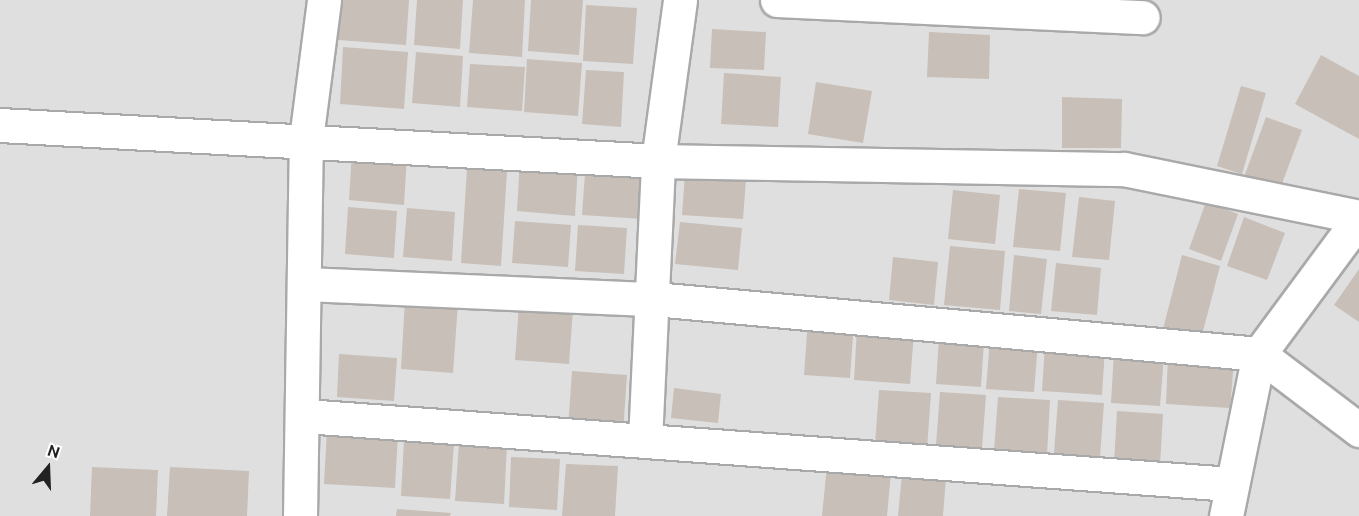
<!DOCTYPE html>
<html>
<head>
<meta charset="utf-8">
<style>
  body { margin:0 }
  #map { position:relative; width:1359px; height:516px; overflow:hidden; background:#f2efe9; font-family:Ubuntu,sans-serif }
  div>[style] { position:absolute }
  .residential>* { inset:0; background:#e0dfdf }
  .building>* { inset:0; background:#c7bfb8 }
  .roads { filter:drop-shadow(2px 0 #a9a9a9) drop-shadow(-2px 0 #a9a9a9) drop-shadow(0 2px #a9a9a9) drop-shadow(0 -2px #a9a9a9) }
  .street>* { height:33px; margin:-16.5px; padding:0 16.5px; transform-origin:16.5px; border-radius:16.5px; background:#fff }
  span { translate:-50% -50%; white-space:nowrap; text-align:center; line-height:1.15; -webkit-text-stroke:4.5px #fff; paint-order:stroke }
  .north { position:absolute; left:18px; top:438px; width:60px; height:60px; -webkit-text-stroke:4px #fff; paint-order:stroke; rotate:19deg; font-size:16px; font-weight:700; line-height:24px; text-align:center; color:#222 }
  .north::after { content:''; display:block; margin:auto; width:21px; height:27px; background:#222; clip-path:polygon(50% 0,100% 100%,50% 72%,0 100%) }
</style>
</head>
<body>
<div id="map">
  <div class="residential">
    <div style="clip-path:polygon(0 0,1359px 0,1359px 516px,0 516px)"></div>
  </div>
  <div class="building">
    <div style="clip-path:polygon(341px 0,409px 0,406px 45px,338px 40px)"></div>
    <div style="clip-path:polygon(417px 0,463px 0,460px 49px,414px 45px)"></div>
    <div style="clip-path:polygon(473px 0,525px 0,522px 57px,469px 53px)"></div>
    <div style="clip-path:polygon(531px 0,583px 0,579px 55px,528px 51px)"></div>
    <div style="clip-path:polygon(586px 5px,637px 8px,633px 64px,583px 61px)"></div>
    <div style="clip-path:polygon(712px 29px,766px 32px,764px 70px,710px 68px)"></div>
    <div style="clip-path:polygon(929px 32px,990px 35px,989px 79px,927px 77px)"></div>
    <div style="clip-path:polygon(343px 47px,408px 52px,404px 109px,340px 104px)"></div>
    <div style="clip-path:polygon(416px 52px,463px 56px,460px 107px,412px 103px)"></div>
    <div style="clip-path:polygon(1321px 55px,1359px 76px,1359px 139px,1295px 104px)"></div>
    <div style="clip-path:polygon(527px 59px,582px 63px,578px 116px,524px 112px)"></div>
    <div style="clip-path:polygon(470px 64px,525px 67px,522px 111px,467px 107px)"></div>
    <div style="clip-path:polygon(586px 70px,624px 72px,621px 127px,582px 124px)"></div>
    <div style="clip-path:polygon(724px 73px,781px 77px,778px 127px,721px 124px)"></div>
    <div style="clip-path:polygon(816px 82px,872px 91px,863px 143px,808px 134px)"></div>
    <div style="clip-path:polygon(1241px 86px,1266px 93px,1242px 174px,1217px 166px)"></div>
    <div style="clip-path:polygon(1062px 97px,1122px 99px,1121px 148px,1062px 148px)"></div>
    <div style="clip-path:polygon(1266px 117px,1302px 130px,1280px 189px,1244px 177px)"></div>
    <div style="clip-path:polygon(352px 152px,407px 156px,404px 205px,349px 200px)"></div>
    <div style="clip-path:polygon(468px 153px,508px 156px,501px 266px,461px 263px)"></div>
    <div style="clip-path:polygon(520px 160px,578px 164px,575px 216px,517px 211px)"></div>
    <div style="clip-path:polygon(586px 160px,647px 163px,643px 219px,582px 215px)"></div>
    <div style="clip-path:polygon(685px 174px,746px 179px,743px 219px,682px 215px)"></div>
    <div style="clip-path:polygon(1019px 189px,1066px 193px,1060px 251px,1013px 247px)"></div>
    <div style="clip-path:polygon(953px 190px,1000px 195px,995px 244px,948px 239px)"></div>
    <div style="clip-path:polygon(1079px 197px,1115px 201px,1109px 260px,1072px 257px)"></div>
    <div style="clip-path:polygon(1206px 202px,1238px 214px,1221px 261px,1189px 249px)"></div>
    <div style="clip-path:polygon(348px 207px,397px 211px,394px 258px,345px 254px)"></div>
    <div style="clip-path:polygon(407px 208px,455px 212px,452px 261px,403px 257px)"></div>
    <div style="clip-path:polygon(1244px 217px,1285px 233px,1267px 280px,1227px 266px)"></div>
    <div style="clip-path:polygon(515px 221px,571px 225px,568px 267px,512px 263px)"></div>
    <div style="clip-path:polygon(680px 222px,742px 228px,738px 270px,675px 264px)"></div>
    <div style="clip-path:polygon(578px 225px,627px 228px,624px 274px,575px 271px)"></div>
    <div style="clip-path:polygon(950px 246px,1005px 251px,1000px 310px,944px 305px)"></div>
    <div style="clip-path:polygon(1014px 255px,1047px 259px,1041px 314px,1009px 311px)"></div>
    <div style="clip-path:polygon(1182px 255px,1220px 266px,1201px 339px,1163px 329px)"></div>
    <div style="clip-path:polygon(893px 257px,938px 262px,934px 305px,889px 300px)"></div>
    <div style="clip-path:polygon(1056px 263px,1101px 268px,1097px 315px,1051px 311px)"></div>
    <div style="clip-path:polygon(1359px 269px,1359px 322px,1334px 305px)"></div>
    <div style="clip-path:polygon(405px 300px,458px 303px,453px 373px,401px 369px)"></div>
    <div style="clip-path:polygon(519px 305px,573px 309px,569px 364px,515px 360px)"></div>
    <div style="clip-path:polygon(808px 320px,854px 322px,850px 378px,804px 375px)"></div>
    <div style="clip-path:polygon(857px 328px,914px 332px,910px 384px,854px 380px)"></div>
    <div style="clip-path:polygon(939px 338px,984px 341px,981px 387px,936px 384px)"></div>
    <div style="clip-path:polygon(990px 339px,1038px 343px,1034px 392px,986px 389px)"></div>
    <div style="clip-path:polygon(1045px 345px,1105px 348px,1102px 395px,1042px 391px)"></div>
    <div style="clip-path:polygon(1114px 352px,1164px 355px,1160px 406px,1111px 403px)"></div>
    <div style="clip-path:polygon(339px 354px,397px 358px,394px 401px,337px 397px)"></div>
    <div style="clip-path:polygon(1168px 356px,1234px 361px,1230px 408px,1166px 404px)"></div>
    <div style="clip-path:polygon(572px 371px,627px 375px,623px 433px,568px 429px)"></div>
    <div style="clip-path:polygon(674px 388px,721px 394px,718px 423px,671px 418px)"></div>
    <div style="clip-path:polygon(879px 390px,931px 393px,927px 449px,875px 445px)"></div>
    <div style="clip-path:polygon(940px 392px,986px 395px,982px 448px,936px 445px)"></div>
    <div style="clip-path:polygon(998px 397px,1050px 400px,1047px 455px,994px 451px)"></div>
    <div style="clip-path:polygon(1058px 400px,1104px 403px,1100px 457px,1054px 453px)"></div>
    <div style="clip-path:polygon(1117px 411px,1163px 414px,1160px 466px,1114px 463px)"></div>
    <div style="clip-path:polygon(327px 429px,398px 434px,395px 488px,324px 484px)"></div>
    <div style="clip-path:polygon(404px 440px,454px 443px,450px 499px,401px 496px)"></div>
    <div style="clip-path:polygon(459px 442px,507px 444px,504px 504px,455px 501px)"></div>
    <div style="clip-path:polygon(511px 457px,560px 459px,557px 510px,509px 507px)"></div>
    <div style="clip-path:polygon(566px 464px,618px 466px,615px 516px,562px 516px)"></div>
    <div style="clip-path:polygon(827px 465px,891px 472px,887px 516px,822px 516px)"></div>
    <div style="clip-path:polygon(92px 467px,158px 470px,156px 516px,90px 516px)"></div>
    <div style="clip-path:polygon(170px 467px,249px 471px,247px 516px,167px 516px)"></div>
    <div style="clip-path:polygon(902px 474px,946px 478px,943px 516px,898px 516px)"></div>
    <div style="clip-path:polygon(397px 509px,451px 513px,450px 516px,396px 516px)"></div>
  </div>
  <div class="roads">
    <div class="street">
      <div style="left:777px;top:0;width:366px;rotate:2.7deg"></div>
      <div style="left:0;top:125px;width:659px;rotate:3.13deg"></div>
      <div style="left:658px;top:161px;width:466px;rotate:1deg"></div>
      <div style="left:1124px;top:169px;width:240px;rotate:11.5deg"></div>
      <div style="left:305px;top:284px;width:349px;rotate:2.5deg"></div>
      <div style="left:654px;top:299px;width:607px;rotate:5.19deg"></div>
      <div style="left:1259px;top:354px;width:126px;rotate:37.2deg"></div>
      <div style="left:305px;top:416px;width:928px;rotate:4.2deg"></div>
      <div style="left:645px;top:441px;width:280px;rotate:-87.3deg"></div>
      <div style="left:658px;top:161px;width:162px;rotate:-82.2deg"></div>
      <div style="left:300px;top:516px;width:377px;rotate:-89.1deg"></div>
      <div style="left:306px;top:139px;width:140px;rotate:-82.6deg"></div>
      <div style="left:1226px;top:516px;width:165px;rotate:-78.5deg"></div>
      <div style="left:1259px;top:354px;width:168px;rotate:-53.5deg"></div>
    </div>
  </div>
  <div class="north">N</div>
</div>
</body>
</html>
